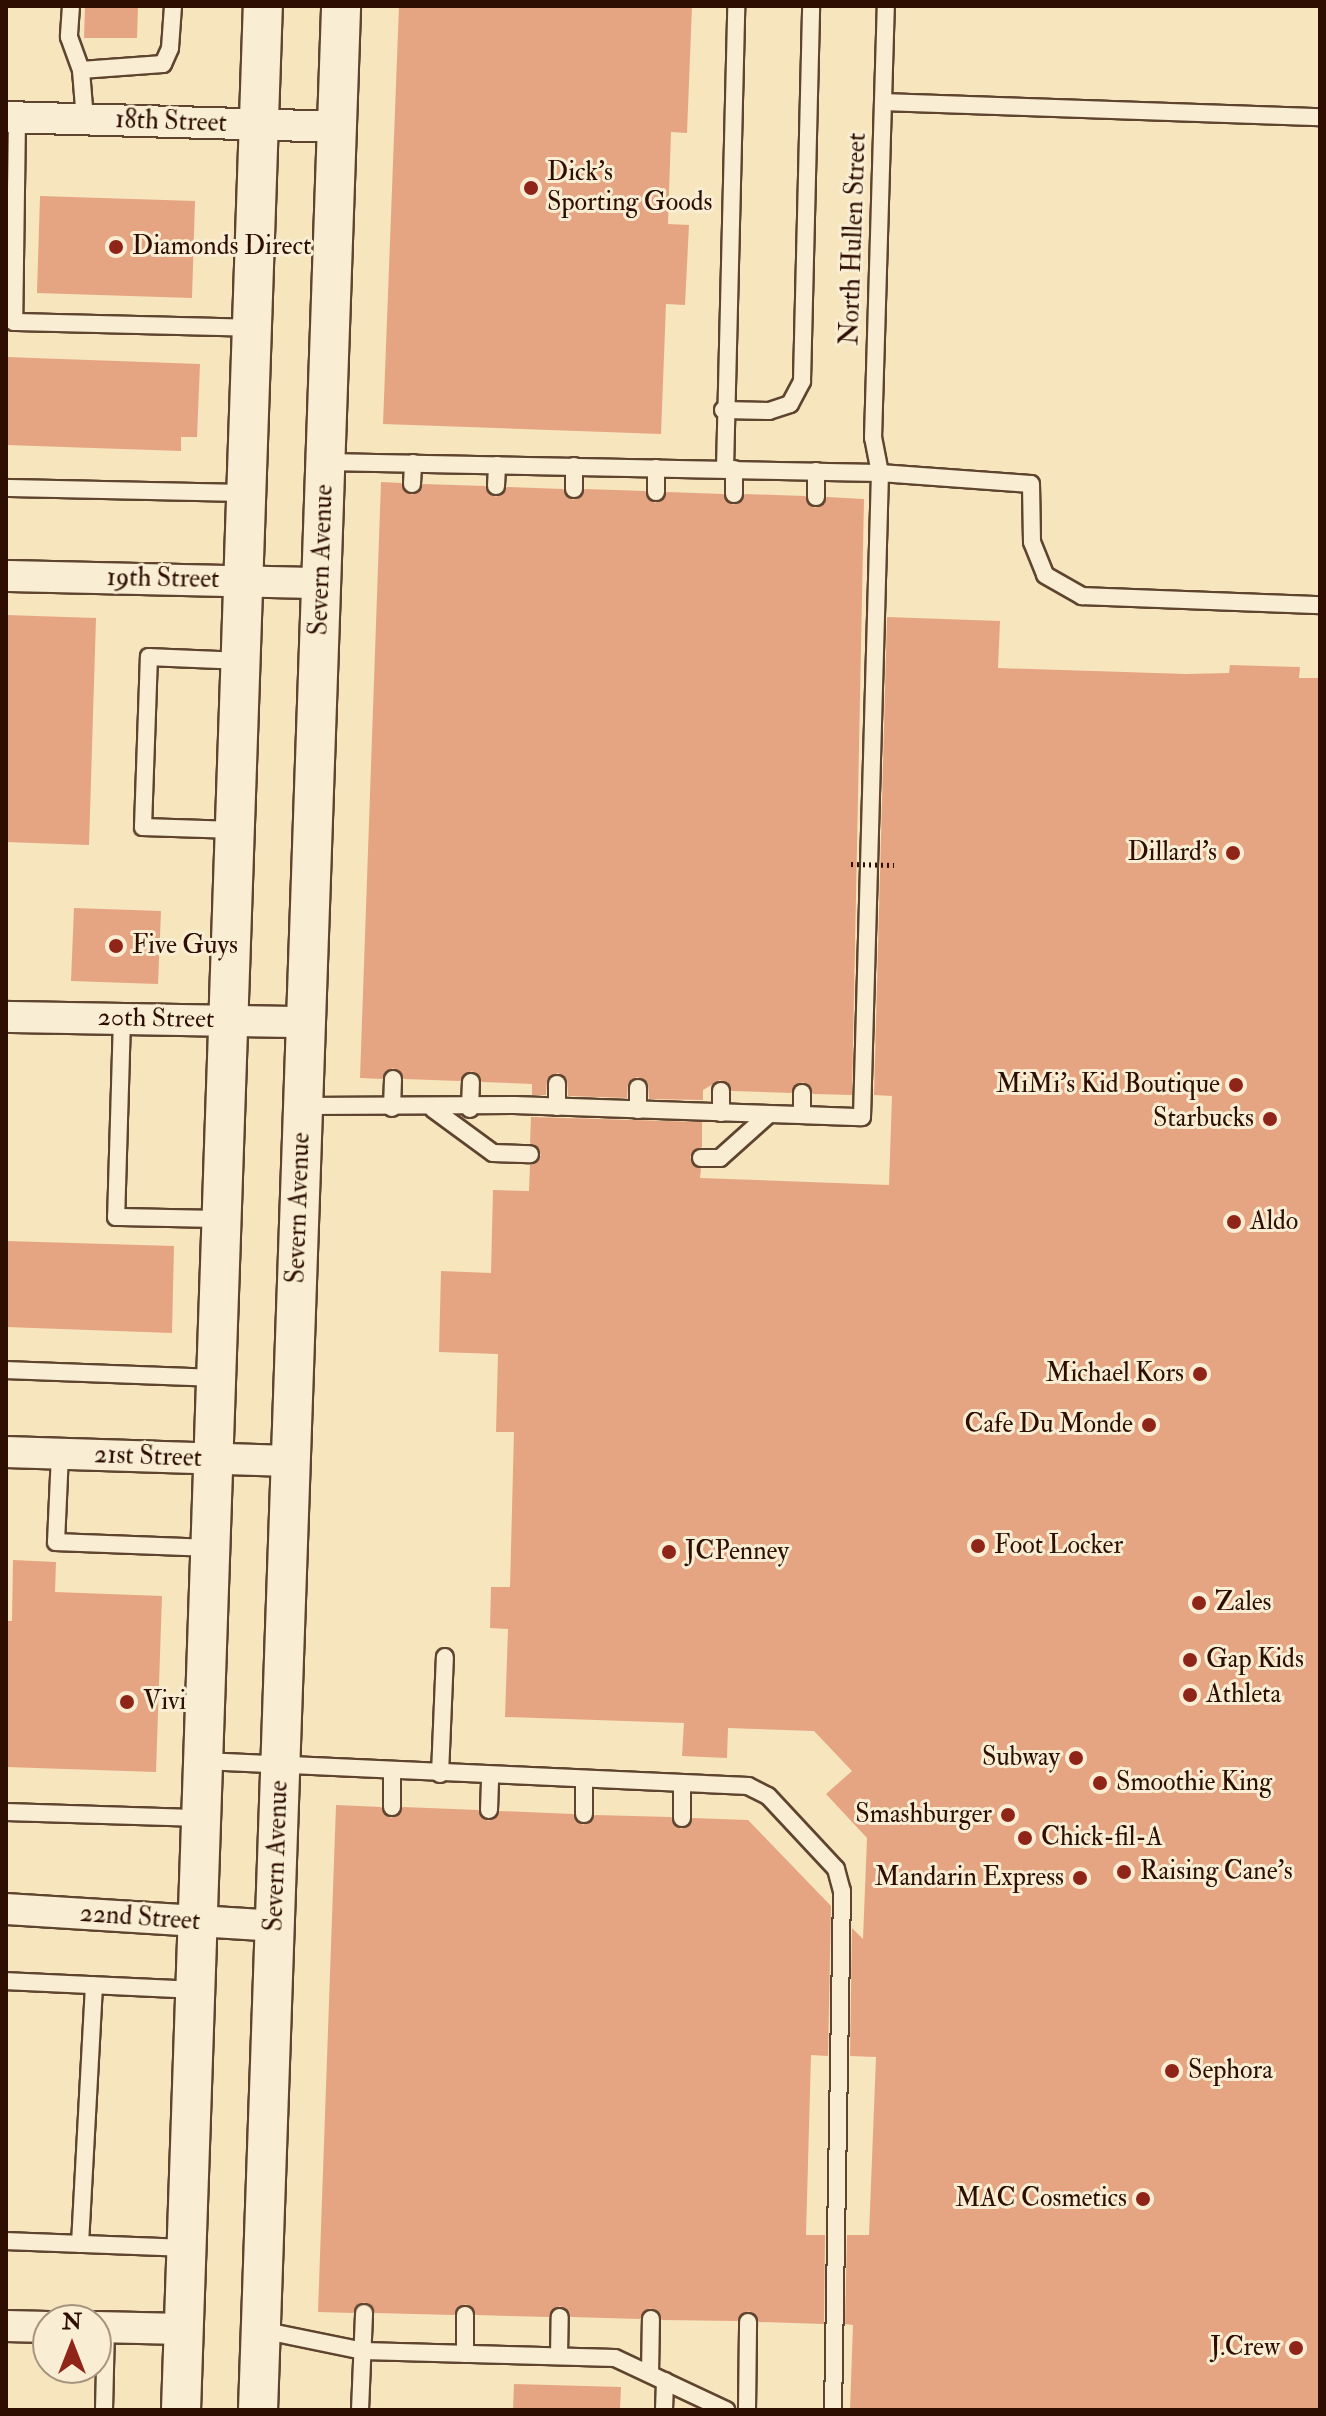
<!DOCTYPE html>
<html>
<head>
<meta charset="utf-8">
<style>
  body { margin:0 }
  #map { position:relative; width:1326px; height:2416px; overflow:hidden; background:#f6e5bd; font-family:"IM FELL Double Pica",serif }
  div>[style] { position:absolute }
  .building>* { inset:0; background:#e6a582 }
  .roads { filter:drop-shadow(2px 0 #5f442f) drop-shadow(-2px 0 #5f442f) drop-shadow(0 2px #5f442f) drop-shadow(0 -2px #5f442f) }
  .service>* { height:16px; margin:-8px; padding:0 8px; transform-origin:8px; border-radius:8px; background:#f9eed4 }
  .minor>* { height:30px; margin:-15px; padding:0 15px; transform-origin:15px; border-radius:15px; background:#f9eed4 }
  .tertiary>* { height:38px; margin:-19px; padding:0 19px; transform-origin:19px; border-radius:19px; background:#f9eed4 }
  .path-bridge>* { height:5px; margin-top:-2.5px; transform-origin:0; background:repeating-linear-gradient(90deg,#2d0e00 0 2px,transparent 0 6px) }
  .dots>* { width:22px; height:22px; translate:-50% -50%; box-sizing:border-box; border:4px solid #f9eed4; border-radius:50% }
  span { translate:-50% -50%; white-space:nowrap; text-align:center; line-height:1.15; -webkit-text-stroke:6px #f9eed4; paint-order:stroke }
  .street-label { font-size:26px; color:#2d0e00 }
  .poi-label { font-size:26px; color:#2d0e00 }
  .left { translate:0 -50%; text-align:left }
  .right { translate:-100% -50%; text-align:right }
  .frame { position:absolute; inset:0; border:8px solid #2d0e00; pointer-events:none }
  .north { position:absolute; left:32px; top:2304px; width:80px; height:80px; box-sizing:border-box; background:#f9eed4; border:2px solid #a7947f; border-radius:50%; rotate:0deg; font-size:22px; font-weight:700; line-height:32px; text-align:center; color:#2d0e00 }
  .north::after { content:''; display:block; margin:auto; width:28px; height:36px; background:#8f2418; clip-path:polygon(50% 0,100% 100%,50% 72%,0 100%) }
</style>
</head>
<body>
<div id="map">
  <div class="building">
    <div style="clip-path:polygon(85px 6px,138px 6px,137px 38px,84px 38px)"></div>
    <div style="clip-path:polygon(399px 6px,692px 6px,687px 133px,671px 132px,668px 224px,689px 225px,685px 305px,666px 304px,661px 434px,383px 424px)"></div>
    <div style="clip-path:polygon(40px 196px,195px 201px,192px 298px,37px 293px)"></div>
    <div style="clip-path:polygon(6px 357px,200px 364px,197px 437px,181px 437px,181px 451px,6px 445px)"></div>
    <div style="clip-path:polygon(381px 482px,401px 483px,412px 495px,423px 484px,485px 486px,496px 497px,507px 487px,563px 489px,573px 500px,585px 489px,645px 491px,655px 503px,667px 492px,723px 494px,733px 505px,745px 494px,805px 496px,815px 508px,827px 497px,864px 499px,852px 1095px,813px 1094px,803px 1082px,791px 1093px,732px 1091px,720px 1080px,703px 1090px,703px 1100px,649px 1099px,648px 1083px,637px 1077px,628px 1083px,627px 1098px,568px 1096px,567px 1079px,558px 1073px,547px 1079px,546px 1095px,532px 1095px,532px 1084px,482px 1082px,472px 1071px,460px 1081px,404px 1079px,393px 1068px,382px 1079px,360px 1078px)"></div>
    <div style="clip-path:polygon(6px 615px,96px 618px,89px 845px,6px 842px)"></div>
    <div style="clip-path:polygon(887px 617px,1000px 621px,998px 668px,1186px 674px,1229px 673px,1230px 665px,1300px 667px,1299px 678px,1320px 678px,1320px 2410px,850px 2410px,853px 2325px,845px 2324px,847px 2235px,869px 2235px,876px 2057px,850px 2056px,852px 1928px,863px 1939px,867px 1838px,826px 1794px,852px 1771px,814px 1731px,728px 1728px,727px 1758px,682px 1756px,684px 1723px,505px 1717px,508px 1629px,490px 1628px,491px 1587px,510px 1587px,514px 1432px,496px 1432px,498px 1354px,439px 1352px,441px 1271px,491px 1273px,493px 1190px,529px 1191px,530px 1165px,541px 1155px,530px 1143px,531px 1117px,702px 1122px,702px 1147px,690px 1157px,701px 1169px,700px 1178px,889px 1185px,892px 1096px,874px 1095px)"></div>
    <div style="clip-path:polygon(74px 908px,161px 911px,158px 984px,71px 981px)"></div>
    <div style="clip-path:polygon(6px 1241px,174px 1246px,172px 1333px,6px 1327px)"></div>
    <div style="clip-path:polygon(13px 1560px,56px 1562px,55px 1592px,162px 1596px,156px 1772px,6px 1767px,6px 1621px,12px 1621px)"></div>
    <div style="clip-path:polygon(336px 1805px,381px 1807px,391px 1818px,403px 1807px,478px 1810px,488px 1821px,500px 1811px,573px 1814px,583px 1825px,595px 1815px,671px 1817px,681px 1829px,693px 1818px,748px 1820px,831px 1906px,828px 2056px,811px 2055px,806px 2235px,825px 2235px,824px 2324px,759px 2322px,749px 2311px,737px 2321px,662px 2320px,650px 2308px,640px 2319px,571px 2317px,560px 2306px,549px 2317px,476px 2315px,466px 2304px,454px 2315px,375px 2313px,364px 2302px,353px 2313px,318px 2312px)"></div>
    <div style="clip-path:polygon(514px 2384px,621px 2387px,620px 2410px,513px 2410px)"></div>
  </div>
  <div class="roads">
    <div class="service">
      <div style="left:71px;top:6px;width:31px;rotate:94deg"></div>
      <div style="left:69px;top:37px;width:35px;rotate:70deg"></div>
      <div style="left:883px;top:102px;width:437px;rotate:2deg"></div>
      <div style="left:17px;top:118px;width:204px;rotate:90.8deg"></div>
      <div style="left:14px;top:322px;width:238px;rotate:1.4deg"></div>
      <div style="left:85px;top:120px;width:50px;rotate:-94.6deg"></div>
      <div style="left:81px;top:70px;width:82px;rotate:-4.2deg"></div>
      <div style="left:163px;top:64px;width:17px;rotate:-66deg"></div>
      <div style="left:170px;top:48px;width:42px;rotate:-85.9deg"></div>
      <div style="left:723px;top:410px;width:46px;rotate:1.2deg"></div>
      <div style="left:769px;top:411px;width:22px;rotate:-18deg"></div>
      <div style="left:790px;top:404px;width:26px;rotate:-62deg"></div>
      <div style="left:802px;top:381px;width:375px;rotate:-88.6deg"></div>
      <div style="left:326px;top:462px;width:554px;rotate:1.14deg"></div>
      <div style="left:880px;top:473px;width:151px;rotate:4.2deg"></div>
      <div style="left:1031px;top:484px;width:58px;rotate:89deg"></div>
      <div style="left:1032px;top:542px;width:35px;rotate:68deg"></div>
      <div style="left:1045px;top:575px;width:43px;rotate:29.6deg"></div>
      <div style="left:1082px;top:596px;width:238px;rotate:2.2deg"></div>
      <div style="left:574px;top:466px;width:23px;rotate:90deg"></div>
      <div style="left:656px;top:468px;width:24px;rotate:90deg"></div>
      <div style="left:725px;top:469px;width:463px;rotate:-88.6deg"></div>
      <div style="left:734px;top:469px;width:25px;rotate:90deg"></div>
      <div style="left:816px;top:471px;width:26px;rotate:90deg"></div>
      <div style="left:412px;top:484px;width:21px;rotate:-87deg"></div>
      <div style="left:496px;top:486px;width:21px;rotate:-87deg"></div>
      <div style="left:6px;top:488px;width:241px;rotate:1.2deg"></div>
      <div style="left:235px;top:830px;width:92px;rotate:-178.1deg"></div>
      <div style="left:143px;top:827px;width:170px;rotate:-88deg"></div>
      <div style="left:149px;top:657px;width:92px;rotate:2.5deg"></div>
      <div style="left:122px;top:1019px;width:198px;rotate:91.7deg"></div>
      <div style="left:116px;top:1217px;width:106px;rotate:1.1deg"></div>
      <div style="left:557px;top:1084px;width:23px;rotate:90deg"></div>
      <div style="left:638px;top:1088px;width:22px;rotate:90deg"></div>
      <div style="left:721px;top:1091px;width:22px;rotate:90deg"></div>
      <div style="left:802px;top:1093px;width:22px;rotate:90deg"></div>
      <div style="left:303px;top:1106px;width:211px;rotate:-0.3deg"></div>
      <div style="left:514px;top:1105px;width:348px;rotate:2deg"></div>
      <div style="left:862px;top:1117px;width:644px;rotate:-88.4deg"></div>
      <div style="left:880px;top:473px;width:36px;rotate:-101deg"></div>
      <div style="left:873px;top:438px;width:432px;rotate:-88.3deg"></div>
      <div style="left:392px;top:1108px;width:29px;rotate:-88deg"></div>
      <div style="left:433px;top:1109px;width:74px;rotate:36.3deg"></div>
      <div style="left:493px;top:1153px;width:37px;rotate:2deg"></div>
      <div style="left:470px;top:1109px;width:27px;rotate:-88deg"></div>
      <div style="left:701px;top:1158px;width:19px"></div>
      <div style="left:720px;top:1158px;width:66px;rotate:-41.9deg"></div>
      <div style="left:6px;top:1370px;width:210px;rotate:2.2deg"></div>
      <div style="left:60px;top:1454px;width:88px;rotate:92.6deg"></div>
      <div style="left:56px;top:1542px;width:154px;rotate:2.2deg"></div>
      <div style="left:203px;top:1761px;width:546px;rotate:2.63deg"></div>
      <div style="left:748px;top:1786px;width:22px;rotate:27deg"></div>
      <div style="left:768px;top:1796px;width:100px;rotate:47deg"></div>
      <div style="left:836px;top:1869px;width:23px;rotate:75deg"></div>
      <div style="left:842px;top:1891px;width:519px;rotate:90.99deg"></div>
      <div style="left:440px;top:1774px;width:117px;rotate:-87.6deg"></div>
      <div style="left:682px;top:1783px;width:35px;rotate:90deg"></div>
      <div style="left:392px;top:1807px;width:35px;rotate:-90deg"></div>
      <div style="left:489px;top:1810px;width:34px;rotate:-88deg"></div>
      <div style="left:6px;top:1812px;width:195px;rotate:1.8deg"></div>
      <div style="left:584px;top:1814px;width:34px;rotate:-90deg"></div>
      <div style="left:6px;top:1981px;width:189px;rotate:2.7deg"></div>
      <div style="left:6px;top:2241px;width:180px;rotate:2.2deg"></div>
      <div style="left:80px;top:2244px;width:259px;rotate:-86.9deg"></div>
      <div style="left:465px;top:2315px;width:39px;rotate:90deg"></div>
      <div style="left:261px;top:2330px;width:104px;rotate:11.6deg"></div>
      <div style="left:363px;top:2351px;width:252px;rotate:1.6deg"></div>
      <div style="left:615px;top:2358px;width:123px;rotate:25.1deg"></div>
      <div style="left:559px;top:2356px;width:39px;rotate:-89deg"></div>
      <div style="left:650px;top:2374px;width:55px;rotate:-89deg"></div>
      <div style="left:104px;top:2410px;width:82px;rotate:-88.6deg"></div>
      <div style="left:360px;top:2410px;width:97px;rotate:-87.6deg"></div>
      <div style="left:664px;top:2410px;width:29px;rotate:-88deg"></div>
      <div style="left:747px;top:2410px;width:88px;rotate:-89.3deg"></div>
    </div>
    <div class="minor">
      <div style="left:6px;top:117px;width:330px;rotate:1.7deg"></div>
      <div style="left:6px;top:576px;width:314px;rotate:1.3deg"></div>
      <div style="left:6px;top:1017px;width:300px;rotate:1deg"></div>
      <div style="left:6px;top:1452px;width:284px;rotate:1.8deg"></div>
      <div style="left:6px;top:1909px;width:269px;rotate:3.6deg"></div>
      <div style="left:6px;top:2326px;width:42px;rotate:1.4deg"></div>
      <div style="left:96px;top:2327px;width:87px;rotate:1.3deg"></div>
    </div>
    <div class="tertiary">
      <div style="left:181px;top:2410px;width:2405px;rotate:-88.05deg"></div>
      <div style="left:258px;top:2410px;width:2405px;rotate:-88.02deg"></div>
    </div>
  </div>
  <div class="path-bridge">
    <div style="left:851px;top:864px;width:43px;rotate:1.3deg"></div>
  </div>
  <div class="dots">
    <div style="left:531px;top:188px;background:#8f2418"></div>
    <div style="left:116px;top:247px;background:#8f2418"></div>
    <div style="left:1233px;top:853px;background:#8f2418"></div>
    <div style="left:116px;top:946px;background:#8f2418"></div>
    <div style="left:1236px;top:1085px;background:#8f2418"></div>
    <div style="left:1270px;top:1119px;background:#8f2418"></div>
    <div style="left:1234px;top:1222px;background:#8f2418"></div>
    <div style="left:1200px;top:1374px;background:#8f2418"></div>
    <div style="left:1149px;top:1425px;background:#8f2418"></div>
    <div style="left:978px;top:1546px;background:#8f2418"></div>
    <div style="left:669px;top:1552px;background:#8f2418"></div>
    <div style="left:1199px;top:1603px;background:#8f2418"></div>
    <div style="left:1190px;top:1660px;background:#8f2418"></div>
    <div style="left:1190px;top:1695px;background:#8f2418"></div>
    <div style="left:127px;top:1702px;background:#8f2418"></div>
    <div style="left:1076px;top:1758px;background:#8f2418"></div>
    <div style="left:1100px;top:1783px;background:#8f2418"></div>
    <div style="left:1008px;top:1815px;background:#8f2418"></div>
    <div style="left:1025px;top:1838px;background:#8f2418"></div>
    <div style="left:1124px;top:1872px;background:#8f2418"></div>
    <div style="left:1080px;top:1878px;background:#8f2418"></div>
    <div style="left:1172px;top:2071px;background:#8f2418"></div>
    <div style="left:1143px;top:2199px;background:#8f2418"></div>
    <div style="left:1296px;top:2348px;background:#8f2418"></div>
  </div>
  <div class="street-label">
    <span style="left:171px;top:122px;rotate:2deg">18th Street</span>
    <span style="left:854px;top:239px;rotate:-88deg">North Hullen Street</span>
    <span style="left:322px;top:560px;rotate:-88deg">Severn Avenue</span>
    <span style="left:163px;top:579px;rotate:1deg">19th Street</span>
    <span style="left:156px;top:1019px;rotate:1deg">20th Street</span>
    <span style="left:299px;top:1208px;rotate:-88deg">Severn Avenue</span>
    <span style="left:148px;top:1457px;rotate:2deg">21st Street</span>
    <span style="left:277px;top:1856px;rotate:-88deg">Severn Avenue</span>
    <span style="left:140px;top:1918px;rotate:4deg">22nd Street</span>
  </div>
  <div class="poi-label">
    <span class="left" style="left:547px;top:188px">Dick's<br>Sporting Goods</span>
    <span class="left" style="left:132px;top:247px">Diamonds Direct</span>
    <span class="right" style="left:1217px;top:853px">Dillard's</span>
    <span class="left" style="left:132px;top:946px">Five Guys</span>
    <span class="right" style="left:1220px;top:1085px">MiMi's Kid Boutique</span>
    <span class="right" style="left:1254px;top:1119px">Starbucks</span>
    <span class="left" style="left:1250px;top:1222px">Aldo</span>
    <span class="right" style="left:1184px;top:1374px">Michael Kors</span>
    <span class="right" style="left:1133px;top:1425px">Cafe Du Monde</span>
    <span class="left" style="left:994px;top:1546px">Foot Locker</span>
    <span class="left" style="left:685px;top:1552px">JCPenney</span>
    <span class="left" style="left:1215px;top:1603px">Zales</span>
    <span class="left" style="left:1206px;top:1660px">Gap Kids</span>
    <span class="left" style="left:1206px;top:1695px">Athleta</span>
    <span class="left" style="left:143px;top:1702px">Vivi</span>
    <span class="right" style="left:1060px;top:1758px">Subway</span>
    <span class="left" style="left:1116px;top:1783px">Smoothie King</span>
    <span class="right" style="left:992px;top:1815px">Smashburger</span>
    <span class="left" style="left:1041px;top:1838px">Chick-fil-A</span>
    <span class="left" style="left:1140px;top:1872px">Raising Cane's</span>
    <span class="right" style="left:1064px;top:1878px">Mandarin Express</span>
    <span class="left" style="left:1188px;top:2071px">Sephora</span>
    <span class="right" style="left:1127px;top:2199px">MAC Cosmetics</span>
    <span class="right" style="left:1280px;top:2348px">J.Crew</span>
  </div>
  <div class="frame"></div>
  <div class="north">N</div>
</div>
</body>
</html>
